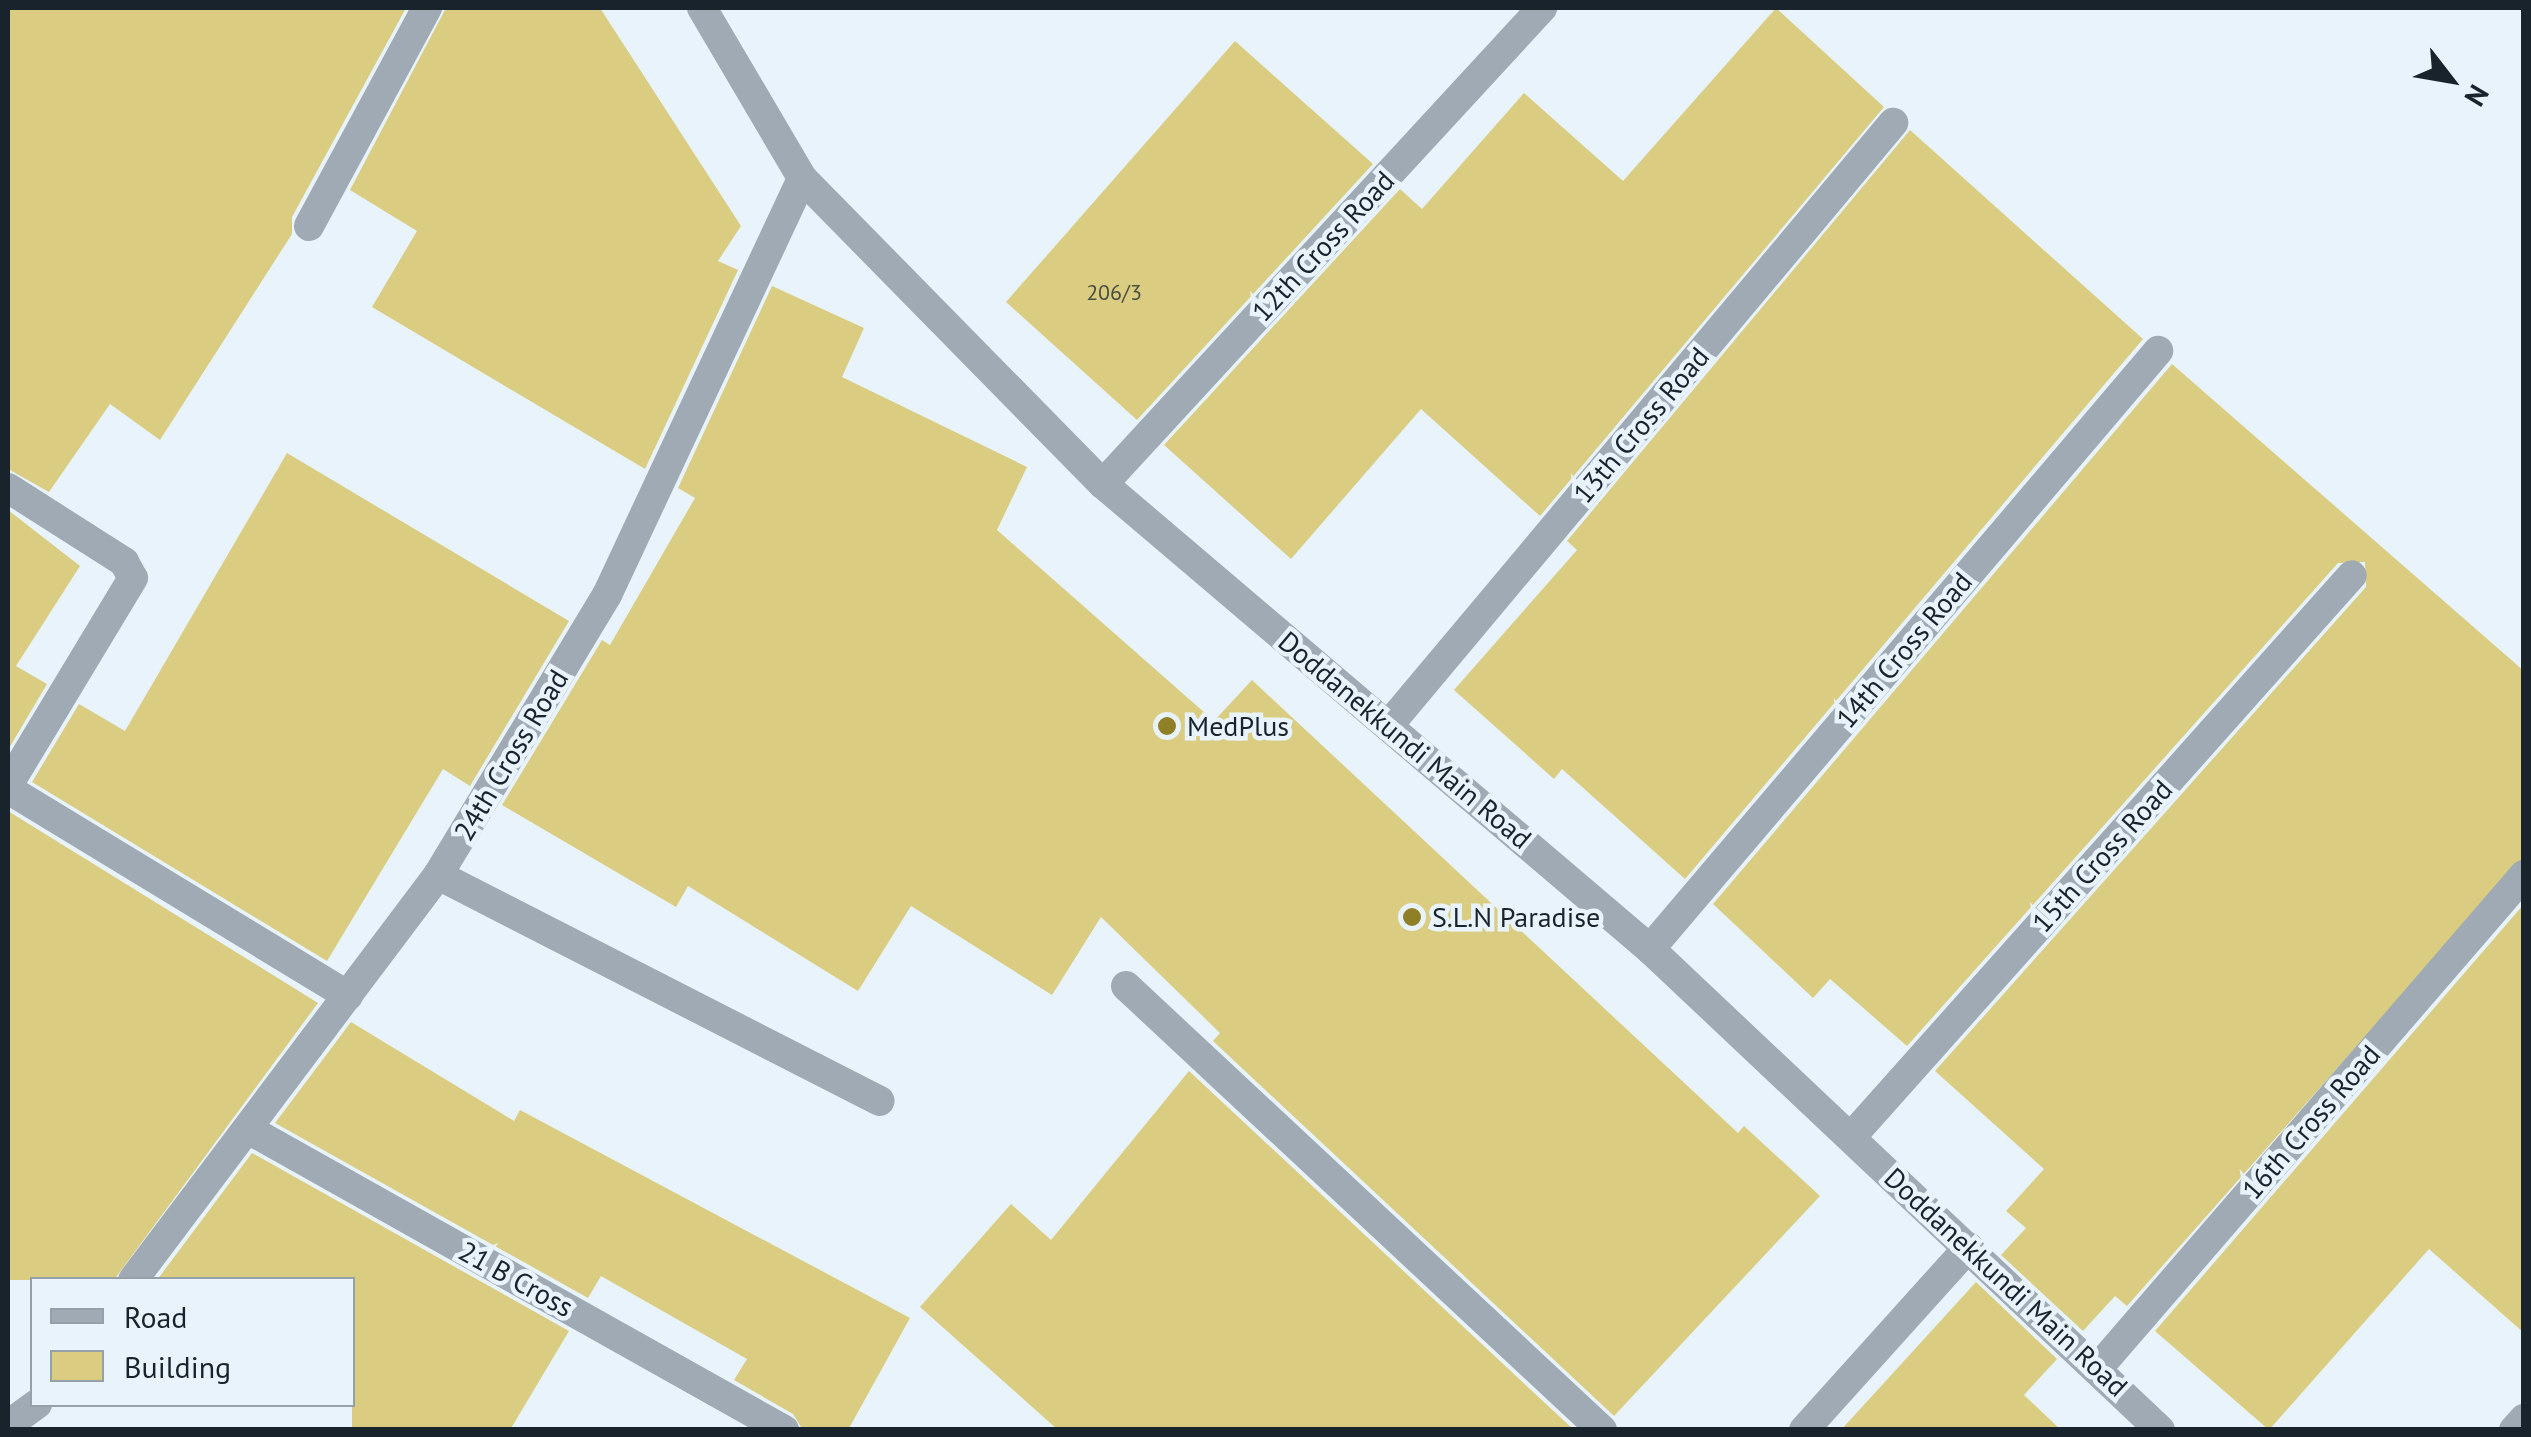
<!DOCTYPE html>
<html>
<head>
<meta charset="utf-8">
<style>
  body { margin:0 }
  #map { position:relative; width:2531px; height:1437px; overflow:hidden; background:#e8f3fc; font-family:"PT Sans",sans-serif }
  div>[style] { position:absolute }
  .building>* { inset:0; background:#dacd81 }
  .minor>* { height:30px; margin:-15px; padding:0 15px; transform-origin:15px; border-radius:15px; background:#9faab4 }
  .dots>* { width:28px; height:28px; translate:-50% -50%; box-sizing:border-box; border:5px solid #e8f3fc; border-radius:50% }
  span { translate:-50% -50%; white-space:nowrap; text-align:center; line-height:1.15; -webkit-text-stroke:9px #e8f3fc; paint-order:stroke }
  .number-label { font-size:22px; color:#494e40 }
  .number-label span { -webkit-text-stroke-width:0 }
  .street-label { font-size:28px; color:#19232b }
  .poi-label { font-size:28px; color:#19232b }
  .left { translate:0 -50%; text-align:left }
  .frame { position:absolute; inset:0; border:10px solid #19232b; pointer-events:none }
  .legend { position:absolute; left:30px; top:1277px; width:325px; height:130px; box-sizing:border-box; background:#e8f3fc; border:2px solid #95a0a8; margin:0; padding:12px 18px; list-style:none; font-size:30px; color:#19232b }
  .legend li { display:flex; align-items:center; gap:20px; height:50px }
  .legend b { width:50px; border:2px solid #95a0a8 }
  .north { position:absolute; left:2401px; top:30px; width:100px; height:100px; -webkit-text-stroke:8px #e8f3fc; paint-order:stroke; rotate:121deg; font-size:28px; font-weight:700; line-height:40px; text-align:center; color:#19232b }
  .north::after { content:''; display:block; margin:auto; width:35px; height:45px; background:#19232b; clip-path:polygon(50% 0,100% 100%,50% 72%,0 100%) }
</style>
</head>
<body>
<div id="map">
  <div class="building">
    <div style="clip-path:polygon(8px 8px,406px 8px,292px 217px,292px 234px,160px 440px,110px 404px,49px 492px,8px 469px)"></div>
    <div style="clip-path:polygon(446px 8px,600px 8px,741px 226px,718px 261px,738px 270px,645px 469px,372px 307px,417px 231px,350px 190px)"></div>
    <div style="clip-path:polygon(1776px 8px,1884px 107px,1540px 516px,1421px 409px,1291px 559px,1164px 445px,1400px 189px,1422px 209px,1524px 93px,1623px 181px)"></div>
    <div style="clip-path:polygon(1235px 41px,1373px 164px,1137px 420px,1006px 302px)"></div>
    <div style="clip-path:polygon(1910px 130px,2143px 339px,1685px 879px,1562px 769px,1554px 779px,1454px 690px,1577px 550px,1567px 541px)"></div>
    <div style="clip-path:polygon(772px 286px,864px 328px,842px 377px,1027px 467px,997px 530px,1214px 721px,1252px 680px,1738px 1133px,1744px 1126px,1820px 1196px,1614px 1416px,1213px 1041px,1220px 1033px,1101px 917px,1052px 995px,911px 906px,858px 991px,688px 886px,676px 907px,502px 805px,602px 640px,610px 645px,695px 498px,678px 488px)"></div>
    <div style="clip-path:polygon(2172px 364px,2524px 671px,2524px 857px,2127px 1306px,2115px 1296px,2083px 1331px,2001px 1255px,2026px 1228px,2006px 1211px,2044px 1169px,1935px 1071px,2366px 587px,2365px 562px,2338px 563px,1907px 1046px,1830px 979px,1813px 998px,1713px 904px)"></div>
    <div style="clip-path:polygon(287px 453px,569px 621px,470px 786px,443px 769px,327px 961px,32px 782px,79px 704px,125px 731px)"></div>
    <div style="clip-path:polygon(8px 510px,80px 566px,16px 666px,47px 684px,8px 750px)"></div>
    <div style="clip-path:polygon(8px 811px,318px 1003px,114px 1280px,8px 1280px)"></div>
    <div style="clip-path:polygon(2524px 904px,2524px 1333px,2429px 1249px,2269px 1430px,2155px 1331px)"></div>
    <div style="clip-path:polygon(351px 1022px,514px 1121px,520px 1110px,910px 1318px,848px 1430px,803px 1430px,793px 1414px,734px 1380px,747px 1359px,601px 1276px,588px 1298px,275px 1123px)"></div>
    <div style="clip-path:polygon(1189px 1071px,1574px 1430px,1058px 1430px,920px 1307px,1011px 1204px,1051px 1240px)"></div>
    <div style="clip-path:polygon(252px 1153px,569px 1331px,510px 1430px,352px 1430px,352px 1280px,157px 1280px)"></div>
    <div style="clip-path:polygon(1976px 1282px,2057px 1359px,2024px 1395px,2061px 1430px,1841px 1430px)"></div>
  </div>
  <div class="minor">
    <div style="left:702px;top:8px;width:197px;rotate:59.5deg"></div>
    <div style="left:802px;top:178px;width:429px;rotate:45.5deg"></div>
    <div style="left:1103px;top:484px;width:718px;rotate:40.37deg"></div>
    <div style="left:1650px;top:949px;width:701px;rotate:43.32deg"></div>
    <div style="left:309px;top:226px;width:248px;rotate:-61.6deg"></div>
    <div style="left:1103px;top:484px;width:648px;rotate:-47.32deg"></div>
    <div style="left:8px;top:488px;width:138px;rotate:32.5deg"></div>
    <div style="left:124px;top:562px;width:18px;rotate:61deg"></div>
    <div style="left:133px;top:578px;width:242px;rotate:121.1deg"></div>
    <div style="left:1388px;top:726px;width:787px;rotate:-50.05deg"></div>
    <div style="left:8px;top:789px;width:398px;rotate:31.3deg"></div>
    <div style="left:438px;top:875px;width:496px;rotate:27.1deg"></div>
    <div style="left:1650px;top:949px;width:785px;rotate:-49.65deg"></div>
    <div style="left:1126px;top:986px;width:651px;rotate:43.01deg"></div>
    <div style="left:248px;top:1129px;width:615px;rotate:29.32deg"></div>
    <div style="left:1852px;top:1136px;width:751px;rotate:-48.29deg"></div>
    <div style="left:133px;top:1280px;width:507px;rotate:-53.02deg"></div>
    <div style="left:438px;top:875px;width:327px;rotate:-58.9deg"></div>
    <div style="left:607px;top:595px;width:460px;rotate:-64.9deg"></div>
    <div style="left:2098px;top:1368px;width:652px;rotate:-49.17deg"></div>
    <div style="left:8px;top:1425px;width:36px;rotate:-36deg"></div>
    <div style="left:1804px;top:1430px;width:246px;rotate:-48deg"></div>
    <div style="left:2514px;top:1430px;width:15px;rotate:-48deg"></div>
  </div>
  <div class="dots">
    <div style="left:1167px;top:726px;background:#8f8027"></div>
    <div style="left:1412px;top:917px;background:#8f8027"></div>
  </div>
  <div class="number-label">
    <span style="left:1114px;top:293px">206/3</span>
  </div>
  <div class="street-label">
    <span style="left:1323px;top:246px;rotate:-47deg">12th Cross Road</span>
    <span style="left:1641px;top:425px;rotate:-50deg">13th Cross Road</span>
    <span style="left:1904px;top:650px;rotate:-50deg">14th Cross Road</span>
    <span style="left:1405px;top:740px;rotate:40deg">Doddanekkundi Main Road</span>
    <span style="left:511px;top:755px;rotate:-59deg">24th Cross Road</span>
    <span style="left:2102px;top:856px;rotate:-48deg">15th Cross Road</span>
    <span style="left:2311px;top:1122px;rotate:-49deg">16th Cross Road</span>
    <span style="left:516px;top:1279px;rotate:29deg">21 B Cross</span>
    <span style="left:2006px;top:1282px;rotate:43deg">Doddanekkundi Main Road</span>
  </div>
  <div class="poi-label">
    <span class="left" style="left:1187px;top:726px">MedPlus</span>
    <span class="left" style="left:1432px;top:917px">S.L.N Paradise</span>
  </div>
  <div class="frame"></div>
  <ul class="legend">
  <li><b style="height:12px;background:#9faab4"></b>Road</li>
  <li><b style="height:28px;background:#dacd81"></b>Building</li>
  </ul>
  <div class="north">N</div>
</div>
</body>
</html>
